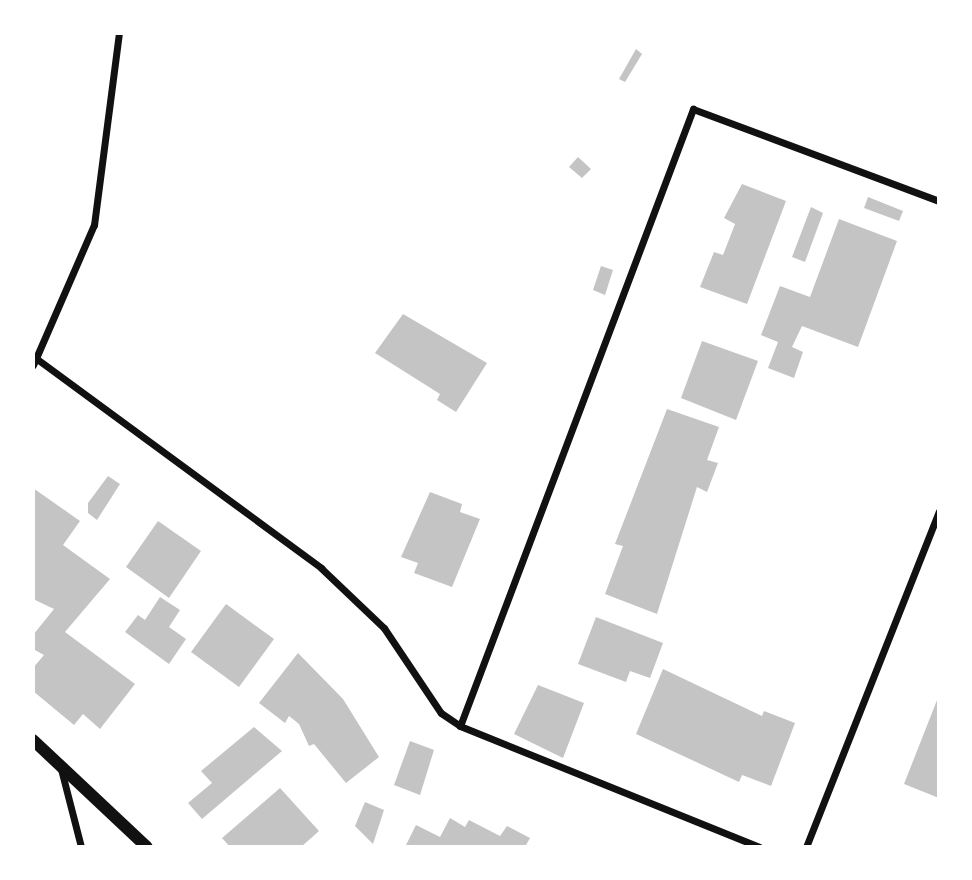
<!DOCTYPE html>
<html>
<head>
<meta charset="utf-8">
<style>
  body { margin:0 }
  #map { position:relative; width:972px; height:880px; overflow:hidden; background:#fff; font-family:"IBM Plex Sans",sans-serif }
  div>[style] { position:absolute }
  .building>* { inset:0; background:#c4c4c4 }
  .minor>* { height:7px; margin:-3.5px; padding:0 3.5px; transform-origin:3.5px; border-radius:3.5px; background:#111 }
  .tertiary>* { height:12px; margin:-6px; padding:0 6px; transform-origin:6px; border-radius:6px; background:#111 }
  span { translate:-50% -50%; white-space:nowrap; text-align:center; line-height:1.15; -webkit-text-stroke:5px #fff; paint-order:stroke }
  .frame { position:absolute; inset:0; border:35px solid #fff; pointer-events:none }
</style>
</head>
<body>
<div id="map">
  <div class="building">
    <div style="clip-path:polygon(636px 49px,642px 54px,625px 82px,619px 79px)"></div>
    <div style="clip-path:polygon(578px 157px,591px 169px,582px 178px,569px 167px)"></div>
    <div style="clip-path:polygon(742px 184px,786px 201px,747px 304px,700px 287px,714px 252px,723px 255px,735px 224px,724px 218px)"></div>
    <div style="clip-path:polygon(868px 197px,903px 211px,899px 221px,864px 208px)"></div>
    <div style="clip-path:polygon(811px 207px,823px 213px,805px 262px,792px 257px)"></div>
    <div style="clip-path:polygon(839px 219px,897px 241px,858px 347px,802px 326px,792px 347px,803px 352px,794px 378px,768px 368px,778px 342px,761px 335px,780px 286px,810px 297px)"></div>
    <div style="clip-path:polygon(601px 266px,613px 270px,605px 295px,593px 290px)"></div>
    <div style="clip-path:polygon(403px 314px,487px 363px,456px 412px,437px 400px,440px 394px,375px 353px)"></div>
    <div style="clip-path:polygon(702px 341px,758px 361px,736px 420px,681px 398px)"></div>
    <div style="clip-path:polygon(667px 409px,719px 427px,707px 460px,718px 463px,707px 492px,697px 487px,657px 614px,605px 594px,623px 546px,615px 544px)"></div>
    <div style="clip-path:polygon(108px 476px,120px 484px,97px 520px,88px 513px,88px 503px)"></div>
    <div style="clip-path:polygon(33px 488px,80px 521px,63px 545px,110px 579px,65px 632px,135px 684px,100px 729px,83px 714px,74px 725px,33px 691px,33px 668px,44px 655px,33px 649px,33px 635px,54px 609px,33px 599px)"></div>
    <div style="clip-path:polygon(430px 492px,462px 504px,460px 512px,480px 519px,452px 587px,414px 573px,418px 563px,401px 557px)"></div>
    <div style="clip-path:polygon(158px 521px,201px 551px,169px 598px,126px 567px)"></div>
    <div style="clip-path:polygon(160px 597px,180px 610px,169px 627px,186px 639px,169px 664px,125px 632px,138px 615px,145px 620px)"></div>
    <div style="clip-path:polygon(226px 604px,274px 639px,239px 687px,191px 652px)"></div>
    <div style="clip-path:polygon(596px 617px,663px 643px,650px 678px,630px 671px,626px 682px,578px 664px)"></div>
    <div style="clip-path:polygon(298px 653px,343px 699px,379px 757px,346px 783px,314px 744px,309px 746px,299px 724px,289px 716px,285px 723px,259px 703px)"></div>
    <div style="clip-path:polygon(663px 669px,762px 716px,764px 711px,795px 723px,771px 786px,742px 775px,739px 782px,636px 734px)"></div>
    <div style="clip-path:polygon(538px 685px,584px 703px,563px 758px,514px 734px)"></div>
    <div style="clip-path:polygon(939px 695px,939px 798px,904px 784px)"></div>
    <div style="clip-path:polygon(254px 727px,282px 751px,202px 819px,188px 803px,212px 783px,201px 771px)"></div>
    <div style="clip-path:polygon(410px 741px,434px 750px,420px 795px,394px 785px)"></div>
    <div style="clip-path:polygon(280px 788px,319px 831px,301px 847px,230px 847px,222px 838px)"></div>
    <div style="clip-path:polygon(365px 802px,384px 810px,373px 844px,355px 826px)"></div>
    <div style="clip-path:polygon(450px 818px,465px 827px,469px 820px,500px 836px,507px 826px,530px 838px,525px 847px,405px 847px,416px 825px,440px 837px)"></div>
  </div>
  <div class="minor">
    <div style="left:37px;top:359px;width:353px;rotate:36.3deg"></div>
    <div style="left:321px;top:568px;width:87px;rotate:43.6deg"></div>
    <div style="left:384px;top:628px;width:102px;rotate:56.2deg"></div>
    <div style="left:441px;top:713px;width:23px;rotate:34deg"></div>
    <div style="left:460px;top:726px;width:323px;rotate:22deg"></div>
    <div style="left:33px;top:365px;width:153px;rotate:-66.5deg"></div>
    <div style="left:94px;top:225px;width:194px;rotate:-82.6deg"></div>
    <div style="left:460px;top:726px;width:660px;rotate:-69.31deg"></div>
    <div style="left:693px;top:109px;width:263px;rotate:20.5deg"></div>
    <div style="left:61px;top:769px;width:81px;rotate:75.6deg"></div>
    <div style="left:806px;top:847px;width:361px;rotate:-68.4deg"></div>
  </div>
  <div class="tertiary">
    <div style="left:33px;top:740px;width:156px;rotate:43.2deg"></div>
  </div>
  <div class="frame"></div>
</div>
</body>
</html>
